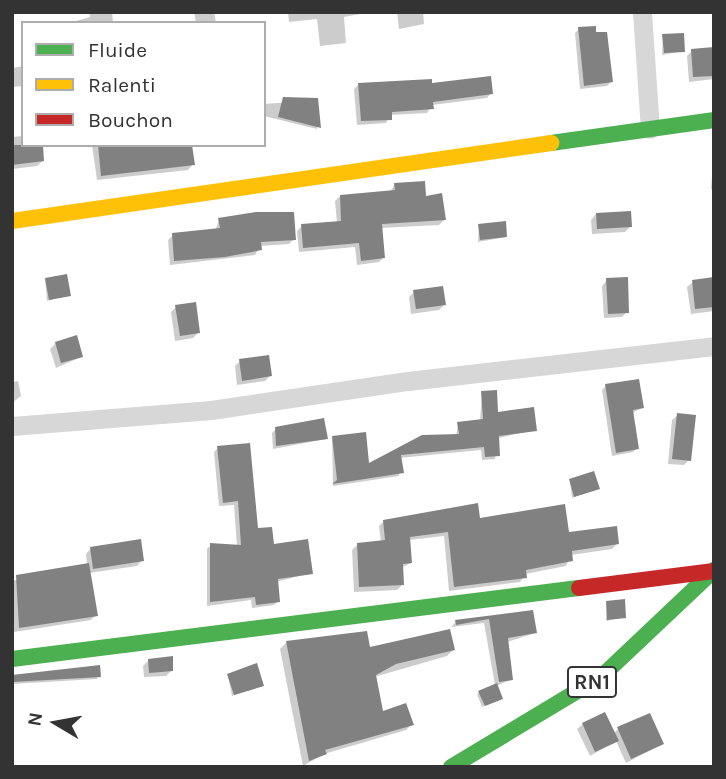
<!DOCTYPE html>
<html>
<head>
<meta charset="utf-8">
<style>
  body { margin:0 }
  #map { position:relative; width:726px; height:779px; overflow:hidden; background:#fff; font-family:Karla,sans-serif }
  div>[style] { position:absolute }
  .shadow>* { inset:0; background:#0003 }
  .building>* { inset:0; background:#818181 }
  .street>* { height:19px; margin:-9.5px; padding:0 9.5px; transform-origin:9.5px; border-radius:9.5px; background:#d7d7d7 }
  .fast>* { height:16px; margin:-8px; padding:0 8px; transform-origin:8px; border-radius:8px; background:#4caf50 }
  .slow>* { height:16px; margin:-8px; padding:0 8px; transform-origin:8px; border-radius:8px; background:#ffc107 }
  .jam>* { height:16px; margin:-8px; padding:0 8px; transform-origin:8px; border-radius:8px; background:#c62828 }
  span { translate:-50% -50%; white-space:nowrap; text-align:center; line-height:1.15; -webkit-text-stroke:7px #fff; paint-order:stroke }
  .shield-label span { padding:2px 5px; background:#fff; border:2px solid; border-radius:5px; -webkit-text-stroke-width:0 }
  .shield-label { font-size:21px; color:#333; font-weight:700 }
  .frame { position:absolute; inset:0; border:14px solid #333; pointer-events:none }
  .legend { position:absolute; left:21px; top:21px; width:245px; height:126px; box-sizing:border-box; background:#fff; border:2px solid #adadad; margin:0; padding:9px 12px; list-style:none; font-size:21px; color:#333 }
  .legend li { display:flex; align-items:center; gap:14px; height:35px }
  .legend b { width:35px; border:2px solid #adadad }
  .north { position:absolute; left:21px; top:688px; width:70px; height:70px; -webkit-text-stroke:5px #fff; paint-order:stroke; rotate:280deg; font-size:19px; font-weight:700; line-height:28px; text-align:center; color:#333 }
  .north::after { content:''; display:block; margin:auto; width:24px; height:32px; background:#333; clip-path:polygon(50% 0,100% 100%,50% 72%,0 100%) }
</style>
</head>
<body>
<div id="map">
  <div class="shadow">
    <div style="clip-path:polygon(89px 12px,112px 12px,113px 23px,69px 23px,90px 17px)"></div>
    <div style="clip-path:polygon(194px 12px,214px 12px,216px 23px,196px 23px)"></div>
    <div style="clip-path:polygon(288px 12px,360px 12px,360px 14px,344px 17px,346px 43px,320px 46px,317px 19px,289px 22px)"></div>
    <div style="clip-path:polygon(397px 12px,423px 12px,424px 24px,399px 29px)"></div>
    <div style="clip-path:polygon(579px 29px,611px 82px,607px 86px,580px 89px,575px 33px)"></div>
    <div style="clip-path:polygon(663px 36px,683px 51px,662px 55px)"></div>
    <div style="clip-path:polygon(714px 48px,714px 79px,689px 82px,687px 56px,692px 51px)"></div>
    <div style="clip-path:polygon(23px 66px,23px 86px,12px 87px,12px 68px)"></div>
    <div style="clip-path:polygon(359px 84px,430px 85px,491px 93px,487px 98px,432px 105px,427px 113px,390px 115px,386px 123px,357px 125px,354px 89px)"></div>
    <div style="clip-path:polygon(317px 100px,317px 129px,264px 116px,264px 104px)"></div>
    <div style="clip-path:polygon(23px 136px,23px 145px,43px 161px,37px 166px,12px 169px,12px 137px)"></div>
    <div style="clip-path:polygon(92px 145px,191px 145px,193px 164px,188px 170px,97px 180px)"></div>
    <div style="clip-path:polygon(713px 163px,714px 163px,714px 189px,711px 189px)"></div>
    <div style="clip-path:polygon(395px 184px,425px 198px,444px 220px,439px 225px,380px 228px,384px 257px,379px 262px,357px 265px,355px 247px,299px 252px,297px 231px,302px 226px,337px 223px,335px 201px,340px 196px,390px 192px)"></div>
    <div style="clip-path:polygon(596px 214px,630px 227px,625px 232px,592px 234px,591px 220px)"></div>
    <div style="clip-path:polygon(219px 220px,294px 239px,289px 244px,260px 246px,255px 255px,170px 265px,168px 240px,173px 235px,215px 231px)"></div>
    <div style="clip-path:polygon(479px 226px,506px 237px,478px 242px)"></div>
    <div style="clip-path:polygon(45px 279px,69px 295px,47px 301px)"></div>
    <div style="clip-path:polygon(714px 279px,714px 311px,691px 314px,687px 287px,693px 282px)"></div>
    <div style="clip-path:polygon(607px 280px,627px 312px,622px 317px,604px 318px,602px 286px)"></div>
    <div style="clip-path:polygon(414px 292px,444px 305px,439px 310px,411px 314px,409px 297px)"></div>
    <div style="clip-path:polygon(176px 307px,198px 333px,193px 338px,175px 341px,171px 312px)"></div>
    <div style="clip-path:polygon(56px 343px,81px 357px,56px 368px,50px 349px)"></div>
    <div style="clip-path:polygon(240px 361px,270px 376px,265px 381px,237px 385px,235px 366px)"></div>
    <div style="clip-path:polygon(18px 381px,21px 396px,12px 403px,12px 382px)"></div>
    <div style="clip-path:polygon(606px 386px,642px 408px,632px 413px,637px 448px,633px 452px,612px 456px,602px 390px)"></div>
    <div style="clip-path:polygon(482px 393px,497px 414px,535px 430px,498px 438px,495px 459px,482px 460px,481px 450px,399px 458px,399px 476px,333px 486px,332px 438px,368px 465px,456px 436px,458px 424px,480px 421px)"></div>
    <div style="clip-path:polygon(678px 415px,689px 460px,684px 465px,668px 464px,672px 420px)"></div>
    <div style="clip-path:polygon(276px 429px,326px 439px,273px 449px,272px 433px)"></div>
    <div style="clip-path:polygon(218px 448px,257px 530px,311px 573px,276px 582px,278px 601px,274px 605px,252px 608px,251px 600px,207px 606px,207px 549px,211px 545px,237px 547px,234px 505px,219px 506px,214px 452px)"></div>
    <div style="clip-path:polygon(570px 481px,598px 488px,572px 498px)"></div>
    <div style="clip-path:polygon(476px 504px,478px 520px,617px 544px,612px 549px,571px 555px,566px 566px,525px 574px,520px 582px,449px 591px,444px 536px,409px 540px,411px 563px,401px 568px,402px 585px,397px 590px,354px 592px,352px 550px,357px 545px,381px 543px,379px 526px,384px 521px)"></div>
    <div style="clip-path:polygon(91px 548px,142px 560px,137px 566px,89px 573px,96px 615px,91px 620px,14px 632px,12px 581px,87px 565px,86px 554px)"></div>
    <div style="clip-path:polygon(607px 603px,625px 617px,606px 621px)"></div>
    <div style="clip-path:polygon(532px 612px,535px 633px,507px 642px,512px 679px,496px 686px,499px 700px,482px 707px,477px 694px,495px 685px,484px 623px,451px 627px,456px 622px)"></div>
    <div style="clip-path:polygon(286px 643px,369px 650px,453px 650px,447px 656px,374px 677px,381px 713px,412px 724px,406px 730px,324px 754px,303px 766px,280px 649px)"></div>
    <div style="clip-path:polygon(149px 660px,172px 670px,166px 676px,144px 677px,143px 666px)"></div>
    <div style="clip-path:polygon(99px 667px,97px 679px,12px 684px,12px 675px)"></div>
    <div style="clip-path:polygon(228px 676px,262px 686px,232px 696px)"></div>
    <div style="clip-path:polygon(583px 724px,613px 734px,618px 729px,662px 744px,626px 763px,616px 741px,590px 756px,577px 729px)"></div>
  </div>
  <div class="building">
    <div style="clip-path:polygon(596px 26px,596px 32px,607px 32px,613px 82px,584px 86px,578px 27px)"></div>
    <div style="clip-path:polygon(684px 33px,685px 52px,664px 53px,662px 34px)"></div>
    <div style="clip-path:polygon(714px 47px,714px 76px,693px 77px,691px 49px)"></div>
    <div style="clip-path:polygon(491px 76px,493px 94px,433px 102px,434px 109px,392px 112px,392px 120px,361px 121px,358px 83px,432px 79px,432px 83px)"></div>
    <div style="clip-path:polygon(283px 97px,318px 98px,321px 128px,278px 117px)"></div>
    <div style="clip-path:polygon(12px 145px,43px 145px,44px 161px,12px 165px)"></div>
    <div style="clip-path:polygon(98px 145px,192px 145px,195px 165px,101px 176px)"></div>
    <div style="clip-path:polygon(425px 181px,426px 196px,442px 193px,446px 220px,382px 224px,385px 258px,361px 261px,359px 243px,303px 248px,301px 224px,341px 221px,340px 195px,395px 190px,394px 183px)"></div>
    <div style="clip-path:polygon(631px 211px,632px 227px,597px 229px,596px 213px)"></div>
    <div style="clip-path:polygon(256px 212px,294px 212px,296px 240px,261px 242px,262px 250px,225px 257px,174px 261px,172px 233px,220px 228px,218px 218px)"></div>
    <div style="clip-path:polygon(506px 221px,507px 237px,480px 240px,478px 224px)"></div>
    <div style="clip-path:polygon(67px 274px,71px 296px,49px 300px,45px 278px)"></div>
    <div style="clip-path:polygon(628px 277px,629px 313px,608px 314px,606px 278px)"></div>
    <div style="clip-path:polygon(714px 277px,714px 307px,695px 309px,692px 280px)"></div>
    <div style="clip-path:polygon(443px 286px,446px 305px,416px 309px,413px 290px)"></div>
    <div style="clip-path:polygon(196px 302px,200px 333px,180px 336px,175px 305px)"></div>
    <div style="clip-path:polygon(77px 335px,83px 357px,61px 363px,55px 342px)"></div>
    <div style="clip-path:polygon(269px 355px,272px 376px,242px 381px,239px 359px)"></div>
    <div style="clip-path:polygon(639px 379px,644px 408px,633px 410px,639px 449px,616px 453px,605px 384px)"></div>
    <div style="clip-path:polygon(497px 390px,498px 412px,534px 407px,537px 431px,499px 436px,500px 456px,485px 457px,484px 447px,401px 455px,404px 473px,332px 484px,337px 480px,332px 436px,366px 432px,369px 463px,422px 435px,459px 434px,457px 422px,483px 419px,481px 391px)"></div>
    <div style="clip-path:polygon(677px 413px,696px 415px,691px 461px,672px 459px)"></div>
    <div style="clip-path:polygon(324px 418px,328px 439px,276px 446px,275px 427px)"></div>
    <div style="clip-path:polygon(250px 443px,258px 528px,272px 527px,274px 544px,308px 539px,313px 574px,278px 579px,280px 602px,256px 605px,255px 597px,210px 602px,210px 543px,241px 545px,238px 501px,223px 503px,217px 446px)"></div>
    <div style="clip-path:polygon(594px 471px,600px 489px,574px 497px,569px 479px)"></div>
    <div style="clip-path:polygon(478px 503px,480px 518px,565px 504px,569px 532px,617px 526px,619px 544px,572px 551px,573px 561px,526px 570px,527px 578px,454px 587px,448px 532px,410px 537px,412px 563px,403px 564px,404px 585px,359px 587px,357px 543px,385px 540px,383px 520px)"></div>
    <div style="clip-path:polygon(141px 539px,144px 561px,93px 569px,90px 547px)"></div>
    <div style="clip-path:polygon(89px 563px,98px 616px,19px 628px,16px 575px)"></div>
    <div style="clip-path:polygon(625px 599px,626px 618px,607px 620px,606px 601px)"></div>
    <div style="clip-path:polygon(533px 610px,537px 633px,508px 638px,513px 680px,499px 682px,489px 619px,456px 625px,455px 620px)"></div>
    <div style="clip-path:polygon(450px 629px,455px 650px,396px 664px,376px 675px,383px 711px,406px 703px,414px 725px,325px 750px,327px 754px,309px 761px,286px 641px,367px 631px,370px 647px)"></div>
    <div style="clip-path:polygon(173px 656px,173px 671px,149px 673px,148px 659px)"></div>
    <div style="clip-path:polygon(257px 663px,264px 686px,234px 695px,227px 674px)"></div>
    <div style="clip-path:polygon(100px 665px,101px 677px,12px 682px,12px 675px)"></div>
    <div style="clip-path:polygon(497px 683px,503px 699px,485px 706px,478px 691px)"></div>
    <div style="clip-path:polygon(605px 712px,619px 741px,595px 752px,582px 723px)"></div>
    <div style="clip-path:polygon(650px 713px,664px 744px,631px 759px,617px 727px)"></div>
  </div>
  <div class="street">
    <div style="left:642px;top:12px;width:117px;rotate:86.1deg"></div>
    <div style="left:12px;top:426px;width:200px;rotate:-4.6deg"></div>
    <div style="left:211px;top:410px;width:199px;rotate:-8.4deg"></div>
    <div style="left:408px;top:381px;width:308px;rotate:-6.5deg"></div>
  </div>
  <div class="fast">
    <div style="left:551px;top:143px;width:165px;rotate:-8deg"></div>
    <div style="left:12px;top:659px;width:571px;rotate:-7.14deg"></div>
    <div style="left:451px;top:767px;width:175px;rotate:-31deg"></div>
    <div style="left:601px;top:677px;width:156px;rotate:-43.4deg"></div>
  </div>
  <div class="slow">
    <div style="left:12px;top:221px;width:545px;rotate:-8.23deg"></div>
  </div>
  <div class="jam">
    <div style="left:579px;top:588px;width:136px;rotate:-7.2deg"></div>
  </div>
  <div class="shield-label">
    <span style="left:592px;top:682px">RN1</span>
  </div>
  <div class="frame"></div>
  <ul class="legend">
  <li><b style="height:9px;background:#4caf50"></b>Fluide</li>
  <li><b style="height:9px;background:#ffc107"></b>Ralenti</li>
  <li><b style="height:9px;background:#c62828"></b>Bouchon</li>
  </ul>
  <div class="north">N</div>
</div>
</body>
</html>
